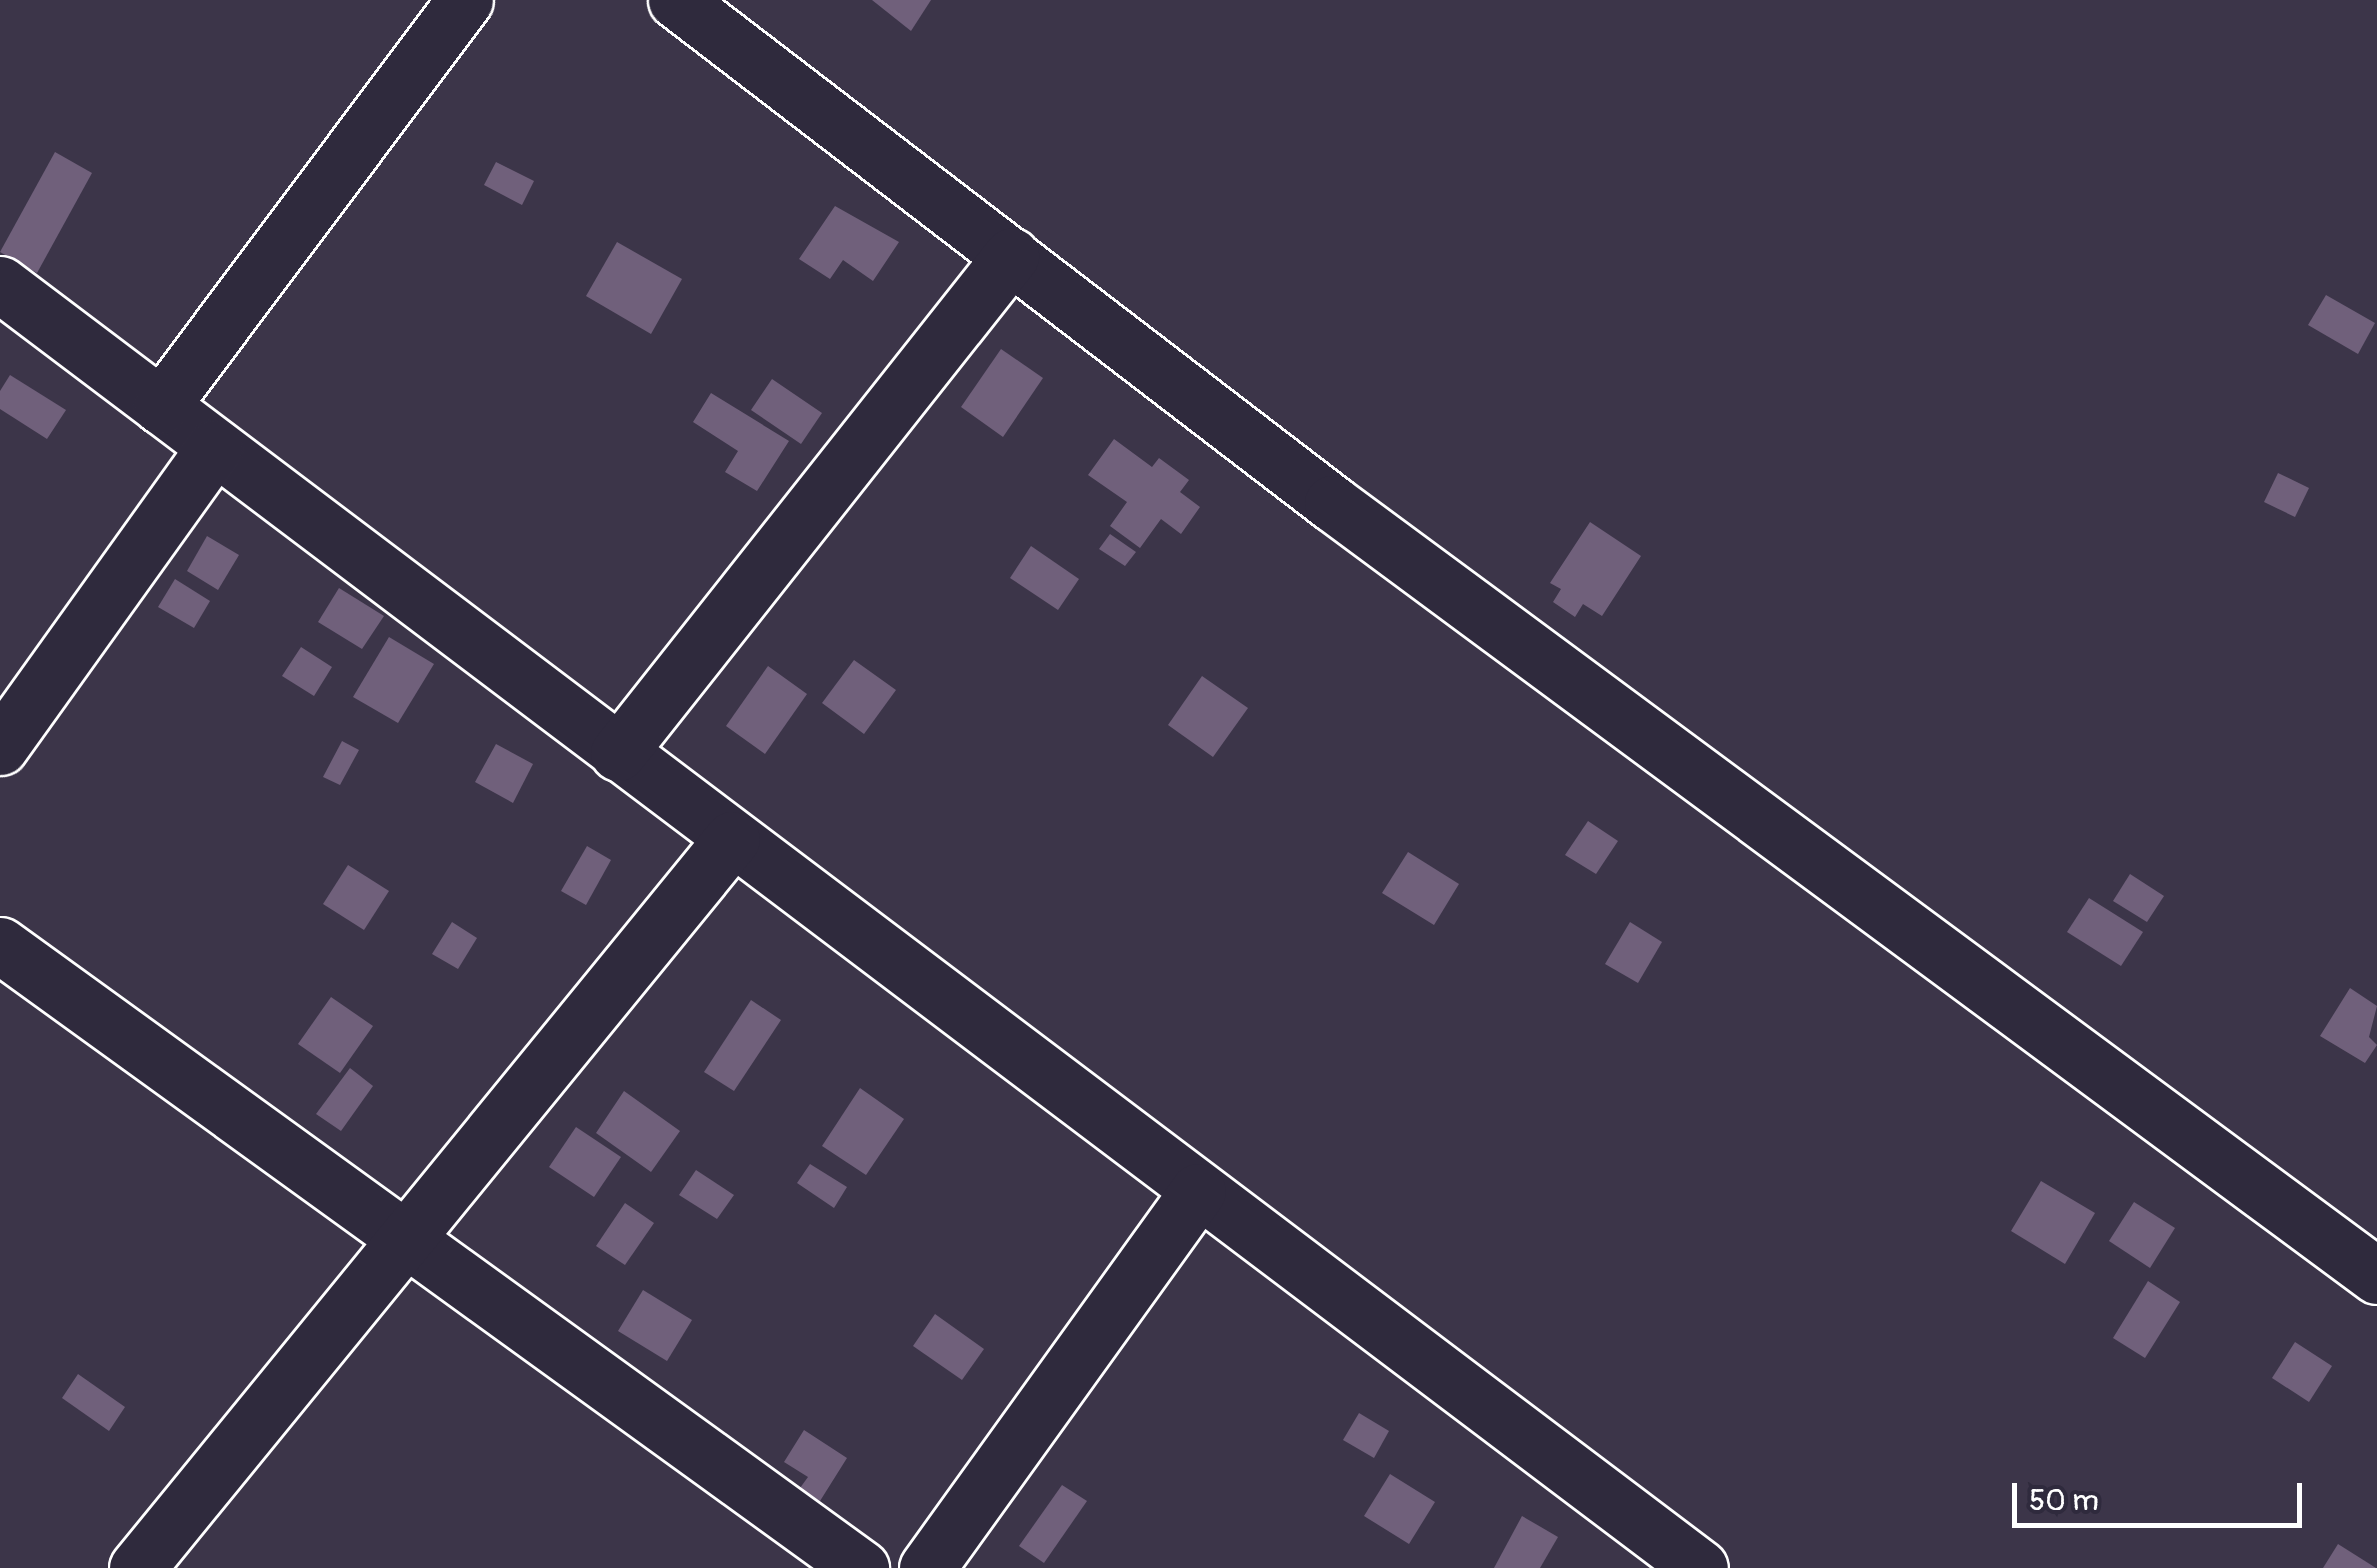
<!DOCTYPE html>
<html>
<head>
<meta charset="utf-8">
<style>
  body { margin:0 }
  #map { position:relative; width:2377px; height:1568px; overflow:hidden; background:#3c3549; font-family:Pangolin,sans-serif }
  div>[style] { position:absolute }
  .building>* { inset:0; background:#70607b }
  .roads { filter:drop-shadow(2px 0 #fff) drop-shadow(-2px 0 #fff) drop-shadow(0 2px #fff) drop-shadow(0 -2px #fff) }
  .minor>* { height:55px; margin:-27.5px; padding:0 27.5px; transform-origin:27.5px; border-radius:27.5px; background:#2f2a3d }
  span { translate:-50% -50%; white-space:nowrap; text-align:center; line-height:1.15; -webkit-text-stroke:10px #2f2a3d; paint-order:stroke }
  .scale { position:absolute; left:2012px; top:1483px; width:290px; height:45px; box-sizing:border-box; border:5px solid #fff; border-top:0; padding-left:12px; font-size:30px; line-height:35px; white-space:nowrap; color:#fff; -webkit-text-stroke:8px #2f2a3d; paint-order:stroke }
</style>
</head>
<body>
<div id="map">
  <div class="building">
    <div style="clip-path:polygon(872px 0,931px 0,911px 31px)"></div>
    <div style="clip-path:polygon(55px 152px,92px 173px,37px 273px,0 252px)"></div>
    <div style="clip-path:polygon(496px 162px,534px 181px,522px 205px,484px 185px)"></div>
    <div style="clip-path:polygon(835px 206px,899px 242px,873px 281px,843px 260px,830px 279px,799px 259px)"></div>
    <div style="clip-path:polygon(617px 242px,682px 279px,651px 334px,586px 296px)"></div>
    <div style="clip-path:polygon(2326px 295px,2375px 323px,2358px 354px,2308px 325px)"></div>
    <div style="clip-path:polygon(1001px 349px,1043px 378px,1003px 437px,961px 407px)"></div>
    <div style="clip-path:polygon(10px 375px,66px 410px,47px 439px,0 409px,0 391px)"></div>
    <div style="clip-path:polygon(772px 379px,822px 413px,801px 444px,751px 410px)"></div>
    <div style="clip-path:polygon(711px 393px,789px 441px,757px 491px,725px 472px,738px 451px,693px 422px)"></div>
    <div style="clip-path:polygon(1114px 439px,1152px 467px,1159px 458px,1189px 480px,1180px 492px,1200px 507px,1181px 534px,1161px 519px,1140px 548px,1110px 526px,1127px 502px,1088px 475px)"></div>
    <div style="clip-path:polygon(2278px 473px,2309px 488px,2295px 517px,2264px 502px)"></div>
    <div style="clip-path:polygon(1590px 522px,1641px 556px,1602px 616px,1583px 604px,1575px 617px,1553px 602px,1561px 589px,1550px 583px)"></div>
    <div style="clip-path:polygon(1110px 534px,1136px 552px,1125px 566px,1099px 549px)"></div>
    <div style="clip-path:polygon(207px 536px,239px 555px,218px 590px,187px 571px)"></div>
    <div style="clip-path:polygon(1031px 546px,1079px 579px,1058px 610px,1010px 578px)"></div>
    <div style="clip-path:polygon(175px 579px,210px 601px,194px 628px,158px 607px)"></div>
    <div style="clip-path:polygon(339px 588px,384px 616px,362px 649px,318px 622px)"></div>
    <div style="clip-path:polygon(389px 637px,434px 664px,398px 723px,353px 697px)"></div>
    <div style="clip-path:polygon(301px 647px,332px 667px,314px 696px,282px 676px)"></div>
    <div style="clip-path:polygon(854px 660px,896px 690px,864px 734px,822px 703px)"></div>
    <div style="clip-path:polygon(768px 666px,807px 694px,765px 754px,726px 726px)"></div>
    <div style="clip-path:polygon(1202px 676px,1248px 708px,1213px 757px,1168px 725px)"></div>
    <div style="clip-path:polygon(342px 741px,359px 750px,340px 785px,323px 777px)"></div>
    <div style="clip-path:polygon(496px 744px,533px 764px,513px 803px,475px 782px)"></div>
    <div style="clip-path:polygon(1588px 821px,1618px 841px,1596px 874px,1565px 855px)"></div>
    <div style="clip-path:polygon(587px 846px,611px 860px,586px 905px,561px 891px)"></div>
    <div style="clip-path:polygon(1408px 852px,1459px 884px,1434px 925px,1382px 893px)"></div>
    <div style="clip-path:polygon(348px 865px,389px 891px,364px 930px,323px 904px)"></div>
    <div style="clip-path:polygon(2130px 874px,2164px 896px,2147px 922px,2113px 901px)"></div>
    <div style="clip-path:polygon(2089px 898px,2143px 932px,2121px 966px,2067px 932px)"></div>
    <div style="clip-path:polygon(452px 922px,477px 938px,458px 969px,432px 954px)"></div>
    <div style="clip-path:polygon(1630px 922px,1662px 942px,1638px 983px,1605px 964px)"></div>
    <div style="clip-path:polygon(2350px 988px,2377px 1006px,2369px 1037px,2377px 1045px,2365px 1063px,2320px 1036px)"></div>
    <div style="clip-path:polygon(331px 997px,373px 1026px,340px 1073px,298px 1044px)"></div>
    <div style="clip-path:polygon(751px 1000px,781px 1020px,734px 1091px,704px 1072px)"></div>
    <div style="clip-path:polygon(350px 1068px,373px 1086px,341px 1131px,316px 1114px)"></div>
    <div style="clip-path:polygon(860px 1088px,904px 1119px,866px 1175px,822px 1146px)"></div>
    <div style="clip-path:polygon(624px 1091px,680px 1131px,651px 1172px,596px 1133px)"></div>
    <div style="clip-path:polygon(576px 1127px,621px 1157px,594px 1197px,549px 1167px)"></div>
    <div style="clip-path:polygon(810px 1164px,847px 1187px,834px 1208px,797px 1183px)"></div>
    <div style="clip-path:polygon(696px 1170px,734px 1195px,717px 1219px,679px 1195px)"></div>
    <div style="clip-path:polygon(2041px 1181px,2095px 1213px,2065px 1264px,2011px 1231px)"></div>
    <div style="clip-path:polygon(2134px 1202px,2175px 1228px,2150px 1268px,2109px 1241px)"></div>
    <div style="clip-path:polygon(625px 1203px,654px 1223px,625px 1265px,596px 1246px)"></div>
    <div style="clip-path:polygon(2148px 1281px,2180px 1302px,2145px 1358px,2113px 1338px)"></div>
    <div style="clip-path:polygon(643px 1290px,692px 1320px,667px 1361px,618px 1331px)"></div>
    <div style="clip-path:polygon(935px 1314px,984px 1349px,962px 1380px,913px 1346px)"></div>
    <div style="clip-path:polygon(2295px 1342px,2332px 1366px,2309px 1402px,2272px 1378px)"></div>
    <div style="clip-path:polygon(78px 1374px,125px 1407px,109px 1431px,62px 1398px)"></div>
    <div style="clip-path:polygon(1359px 1413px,1389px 1431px,1374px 1458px,1343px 1440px)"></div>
    <div style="clip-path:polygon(804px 1430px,847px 1458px,820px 1501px,800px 1488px,808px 1477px,784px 1462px)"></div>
    <div style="clip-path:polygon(1390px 1474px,1435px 1502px,1409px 1544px,1364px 1516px)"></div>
    <div style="clip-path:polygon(1062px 1485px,1087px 1501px,1044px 1563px,1019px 1546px)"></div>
    <div style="clip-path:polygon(1522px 1516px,1558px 1537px,1540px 1568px,1494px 1568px)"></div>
    <div style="clip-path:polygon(2338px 1544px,2376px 1568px,2323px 1568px)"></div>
  </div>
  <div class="roads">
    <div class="minor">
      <div style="left:676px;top:0;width:827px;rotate:37.48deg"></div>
      <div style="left:1332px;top:503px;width:1300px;rotate:36.49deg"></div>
      <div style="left:0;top:284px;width:2130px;rotate:37.06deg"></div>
      <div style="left:161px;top:406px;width:507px;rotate:-53.18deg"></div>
      <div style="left:0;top:747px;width:369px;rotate:-54.4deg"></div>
      <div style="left:618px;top:753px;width:634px;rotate:-51.67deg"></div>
      <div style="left:0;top:945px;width:1063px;rotate:35.89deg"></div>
      <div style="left:137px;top:1568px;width:941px;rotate:-50.78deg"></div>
      <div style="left:927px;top:1568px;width:464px;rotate:-54.3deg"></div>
    </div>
  </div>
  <div class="scale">50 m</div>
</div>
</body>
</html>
